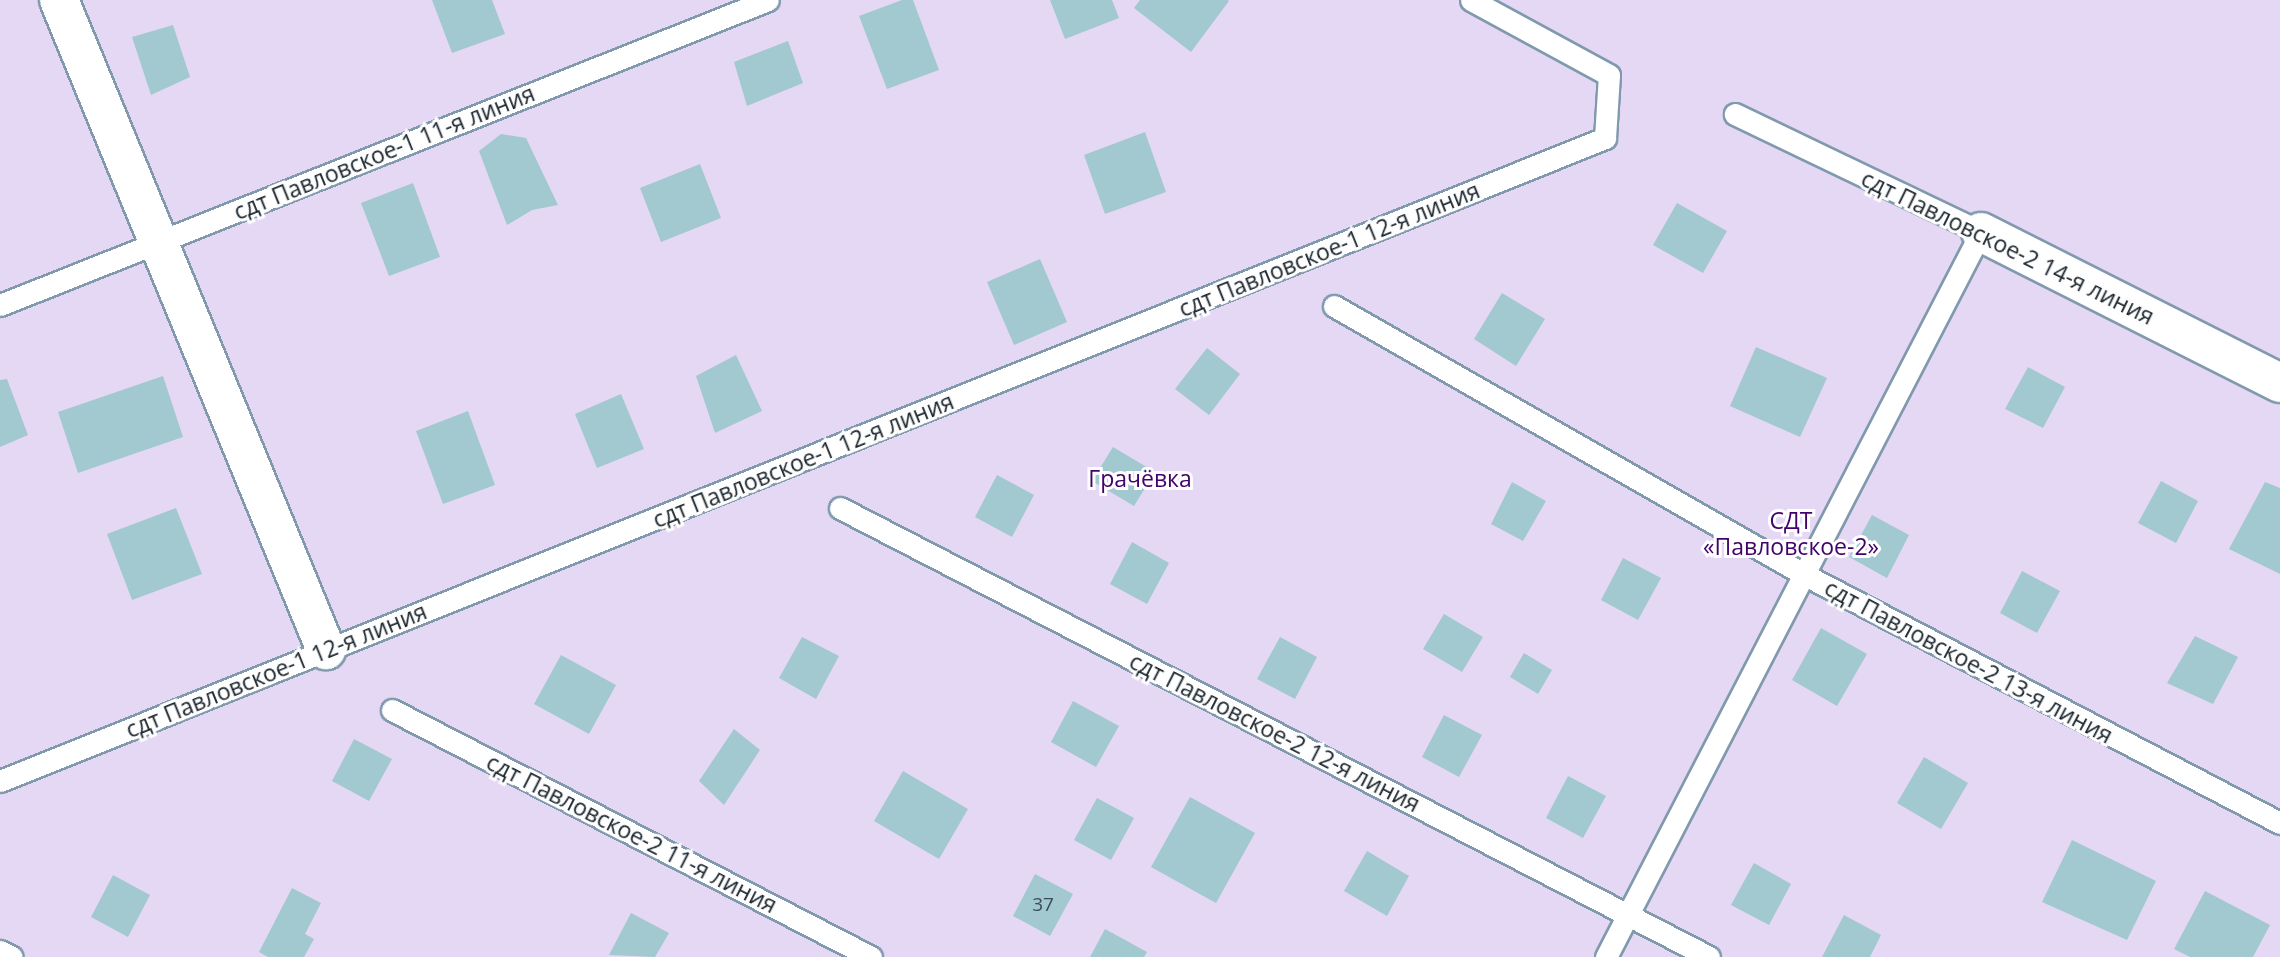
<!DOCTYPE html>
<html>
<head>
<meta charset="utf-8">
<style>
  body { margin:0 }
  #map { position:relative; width:2280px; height:957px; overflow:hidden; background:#e8f3fc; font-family:"Open Sans",sans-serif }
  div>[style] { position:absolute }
  .green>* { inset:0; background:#e5d8f5 }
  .building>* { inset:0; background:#a2c8d0 }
  .roads { filter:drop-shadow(2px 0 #8099ad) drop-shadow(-2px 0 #8099ad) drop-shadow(0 2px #8099ad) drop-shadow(0 -2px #8099ad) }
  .lane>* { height:21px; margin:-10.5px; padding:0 10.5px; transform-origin:10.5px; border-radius:10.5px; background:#fff }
  .street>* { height:38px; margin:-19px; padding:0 19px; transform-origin:19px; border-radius:19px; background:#fff }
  span { translate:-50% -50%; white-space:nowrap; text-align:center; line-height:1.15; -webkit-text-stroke:6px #fefefe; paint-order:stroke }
  .number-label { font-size:19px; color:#3c4d55 }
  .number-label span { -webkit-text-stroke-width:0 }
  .street-label { font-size:23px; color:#1a242c }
  .park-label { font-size:23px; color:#41026a }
</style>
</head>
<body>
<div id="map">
  <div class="green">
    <div style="clip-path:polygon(0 0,2280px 0,2280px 957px,0 957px)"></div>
  </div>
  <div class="building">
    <div style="clip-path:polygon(432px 0,492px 0,505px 34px,452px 53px)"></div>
    <div style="clip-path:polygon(902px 0,913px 0,939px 70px,887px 89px,859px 16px)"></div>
    <div style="clip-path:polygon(1050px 0,1112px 0,1119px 18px,1065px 39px)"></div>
    <div style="clip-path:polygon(1140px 0,1227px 0,1229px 1px,1191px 52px,1134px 8px)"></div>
    <div style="clip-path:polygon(173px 25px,190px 77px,151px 95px,132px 37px)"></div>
    <div style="clip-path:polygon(788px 41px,803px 83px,747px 106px,734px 62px)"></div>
    <div style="clip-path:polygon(1145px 132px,1166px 192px,1105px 214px,1084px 155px)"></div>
    <div style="clip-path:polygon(501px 134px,526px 138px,558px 205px,532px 210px,507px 225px,479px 151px)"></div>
    <div style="clip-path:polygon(700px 164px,721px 218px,661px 242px,640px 188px)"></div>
    <div style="clip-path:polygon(413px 183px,440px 257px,389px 276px,361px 203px)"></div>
    <div style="clip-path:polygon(1677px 203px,1727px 231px,1703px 273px,1653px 245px)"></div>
    <div style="clip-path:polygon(1040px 259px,1067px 322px,1014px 345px,987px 282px)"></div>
    <div style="clip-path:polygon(1502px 293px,1545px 319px,1516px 366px,1474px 339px)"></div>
    <div style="clip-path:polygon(1756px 347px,1827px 378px,1800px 437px,1730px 406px)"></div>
    <div style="clip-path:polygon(1207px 348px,1240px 374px,1209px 415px,1175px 389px)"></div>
    <div style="clip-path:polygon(736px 355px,762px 411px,715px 433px,696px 376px)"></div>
    <div style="clip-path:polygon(2028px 367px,2065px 387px,2043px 428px,2005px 409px)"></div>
    <div style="clip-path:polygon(163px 376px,183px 437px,78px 473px,58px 412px)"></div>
    <div style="clip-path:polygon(7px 379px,28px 435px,0 447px,0 380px)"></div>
    <div style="clip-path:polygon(621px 394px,644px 449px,597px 468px,575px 414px)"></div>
    <div style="clip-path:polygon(468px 411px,495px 485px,443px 504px,416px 431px)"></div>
    <div style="clip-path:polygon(1113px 447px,1155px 472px,1134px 506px,1092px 481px)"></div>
    <div style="clip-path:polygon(997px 475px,1034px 495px,1012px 537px,975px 517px)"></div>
    <div style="clip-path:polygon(2161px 481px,2198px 501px,2176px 543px,2138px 523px)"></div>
    <div style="clip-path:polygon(1512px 482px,1546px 501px,1523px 541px,1491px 524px)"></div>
    <div style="clip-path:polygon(2265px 482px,2280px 488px,2280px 574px,2229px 549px)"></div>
    <div style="clip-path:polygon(176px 508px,202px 574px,132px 600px,107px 534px)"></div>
    <div style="clip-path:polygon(1872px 515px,1909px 535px,1887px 578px,1849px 557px)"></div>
    <div style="clip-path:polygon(1132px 542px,1169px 563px,1147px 604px,1110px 584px)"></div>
    <div style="clip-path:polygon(1623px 558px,1661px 578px,1638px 620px,1601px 600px)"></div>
    <div style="clip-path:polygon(2022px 571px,2060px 591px,2037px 633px,2000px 613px)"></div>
    <div style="clip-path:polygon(1444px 614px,1483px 637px,1462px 672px,1423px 649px)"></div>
    <div style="clip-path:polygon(1821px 628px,1867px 654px,1837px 706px,1792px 680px)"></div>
    <div style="clip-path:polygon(2195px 636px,2238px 657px,2213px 704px,2167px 683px)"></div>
    <div style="clip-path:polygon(802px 637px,839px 656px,816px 699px,779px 678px)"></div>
    <div style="clip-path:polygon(1280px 637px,1317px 657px,1295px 699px,1257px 679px)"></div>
    <div style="clip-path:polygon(1524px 653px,1552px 670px,1538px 694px,1510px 677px)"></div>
    <div style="clip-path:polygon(561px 655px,616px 685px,589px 734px,534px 704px)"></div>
    <div style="clip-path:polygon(1073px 701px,1119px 726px,1096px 767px,1051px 742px)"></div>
    <div style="clip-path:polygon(1444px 715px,1482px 735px,1459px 777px,1422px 757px)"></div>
    <div style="clip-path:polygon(734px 729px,760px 750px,724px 805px,699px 781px)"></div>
    <div style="clip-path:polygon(354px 739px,392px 759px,369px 801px,332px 781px)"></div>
    <div style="clip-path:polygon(1924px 757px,1968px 783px,1941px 829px,1897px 803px)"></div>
    <div style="clip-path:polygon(903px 771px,968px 809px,939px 859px,874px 821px)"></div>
    <div style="clip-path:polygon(1568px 776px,1606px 796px,1583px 838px,1546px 818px)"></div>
    <div style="clip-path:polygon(1190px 797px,1255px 833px,1216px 903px,1151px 867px)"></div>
    <div style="clip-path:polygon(1097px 798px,1134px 818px,1111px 860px,1074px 840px)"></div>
    <div style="clip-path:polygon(2072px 840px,2156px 881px,2127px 940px,2042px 902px)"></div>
    <div style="clip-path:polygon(1367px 851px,1409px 876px,1387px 916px,1344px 891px)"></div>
    <div style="clip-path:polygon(1754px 863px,1791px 884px,1769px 925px,1731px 905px)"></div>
    <div style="clip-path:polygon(1035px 874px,1073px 894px,1050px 936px,1013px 916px)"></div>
    <div style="clip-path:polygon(113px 875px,150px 895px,128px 937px,91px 917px)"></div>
    <div style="clip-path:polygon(292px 888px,321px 903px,305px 934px,314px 939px,304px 957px,268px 957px,259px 952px)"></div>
    <div style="clip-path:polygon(2205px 891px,2270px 925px,2253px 957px,2190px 957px,2174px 949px)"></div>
    <div style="clip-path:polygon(631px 913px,669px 933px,655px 957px,609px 955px)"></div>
    <div style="clip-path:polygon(1844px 915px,1881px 935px,1870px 957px,1822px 957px)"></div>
    <div style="clip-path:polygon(1105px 929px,1147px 952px,1144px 957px,1090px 957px)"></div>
  </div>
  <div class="roads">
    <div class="lane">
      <div style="left:0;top:305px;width:826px;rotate:-21.66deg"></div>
      <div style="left:1334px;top:306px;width:542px;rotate:29.73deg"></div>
      <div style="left:1805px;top:575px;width:536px;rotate:27.57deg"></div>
      <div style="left:840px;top:508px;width:978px;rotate:27.32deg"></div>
      <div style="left:392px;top:710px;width:539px;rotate:27.28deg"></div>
      <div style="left:0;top:781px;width:1729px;rotate:-21.83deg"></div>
      <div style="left:1605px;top:138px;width:63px;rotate:-86.4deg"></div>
      <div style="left:1609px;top:75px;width:157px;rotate:-151.5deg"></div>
      <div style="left:0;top:951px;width:13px;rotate:27deg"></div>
      <div style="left:1606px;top:957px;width:816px;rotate:-62.65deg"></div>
      <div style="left:1981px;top:232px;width:273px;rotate:-154.4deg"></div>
    </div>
    <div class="street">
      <div style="left:59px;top:0;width:703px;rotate:67.67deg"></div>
      <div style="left:1981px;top:232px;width:335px;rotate:26.8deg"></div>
    </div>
  </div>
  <div class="number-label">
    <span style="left:1043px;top:905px">37</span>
  </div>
  <div class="street-label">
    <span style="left:384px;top:152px;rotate:-22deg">сдт Павловское-1 11-я линия</span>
    <span style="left:2008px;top:247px;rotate:26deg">сдт Павловское-2 14-я линия</span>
    <span style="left:1329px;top:249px;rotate:-22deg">сдт Павловское-1 12-я линия</span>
    <span style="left:803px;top:460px;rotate:-22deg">сдт Павловское-1 12-я линия</span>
    <span style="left:1969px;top:661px;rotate:28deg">сдт Павловское-2 13-я линия</span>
    <span style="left:276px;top:670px;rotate:-22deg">сдт Павловское-1 12-я линия</span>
    <span style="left:1275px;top:732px;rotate:27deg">сдт Павловское-2 12-я линия</span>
    <span style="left:632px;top:833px;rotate:27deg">сдт Павловское-2 11-я линия</span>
  </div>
  <div class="park-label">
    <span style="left:1140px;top:478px">Грачёвка</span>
    <span style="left:1791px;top:533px">СДТ<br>«Павловское-2»</span>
  </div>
</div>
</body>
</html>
